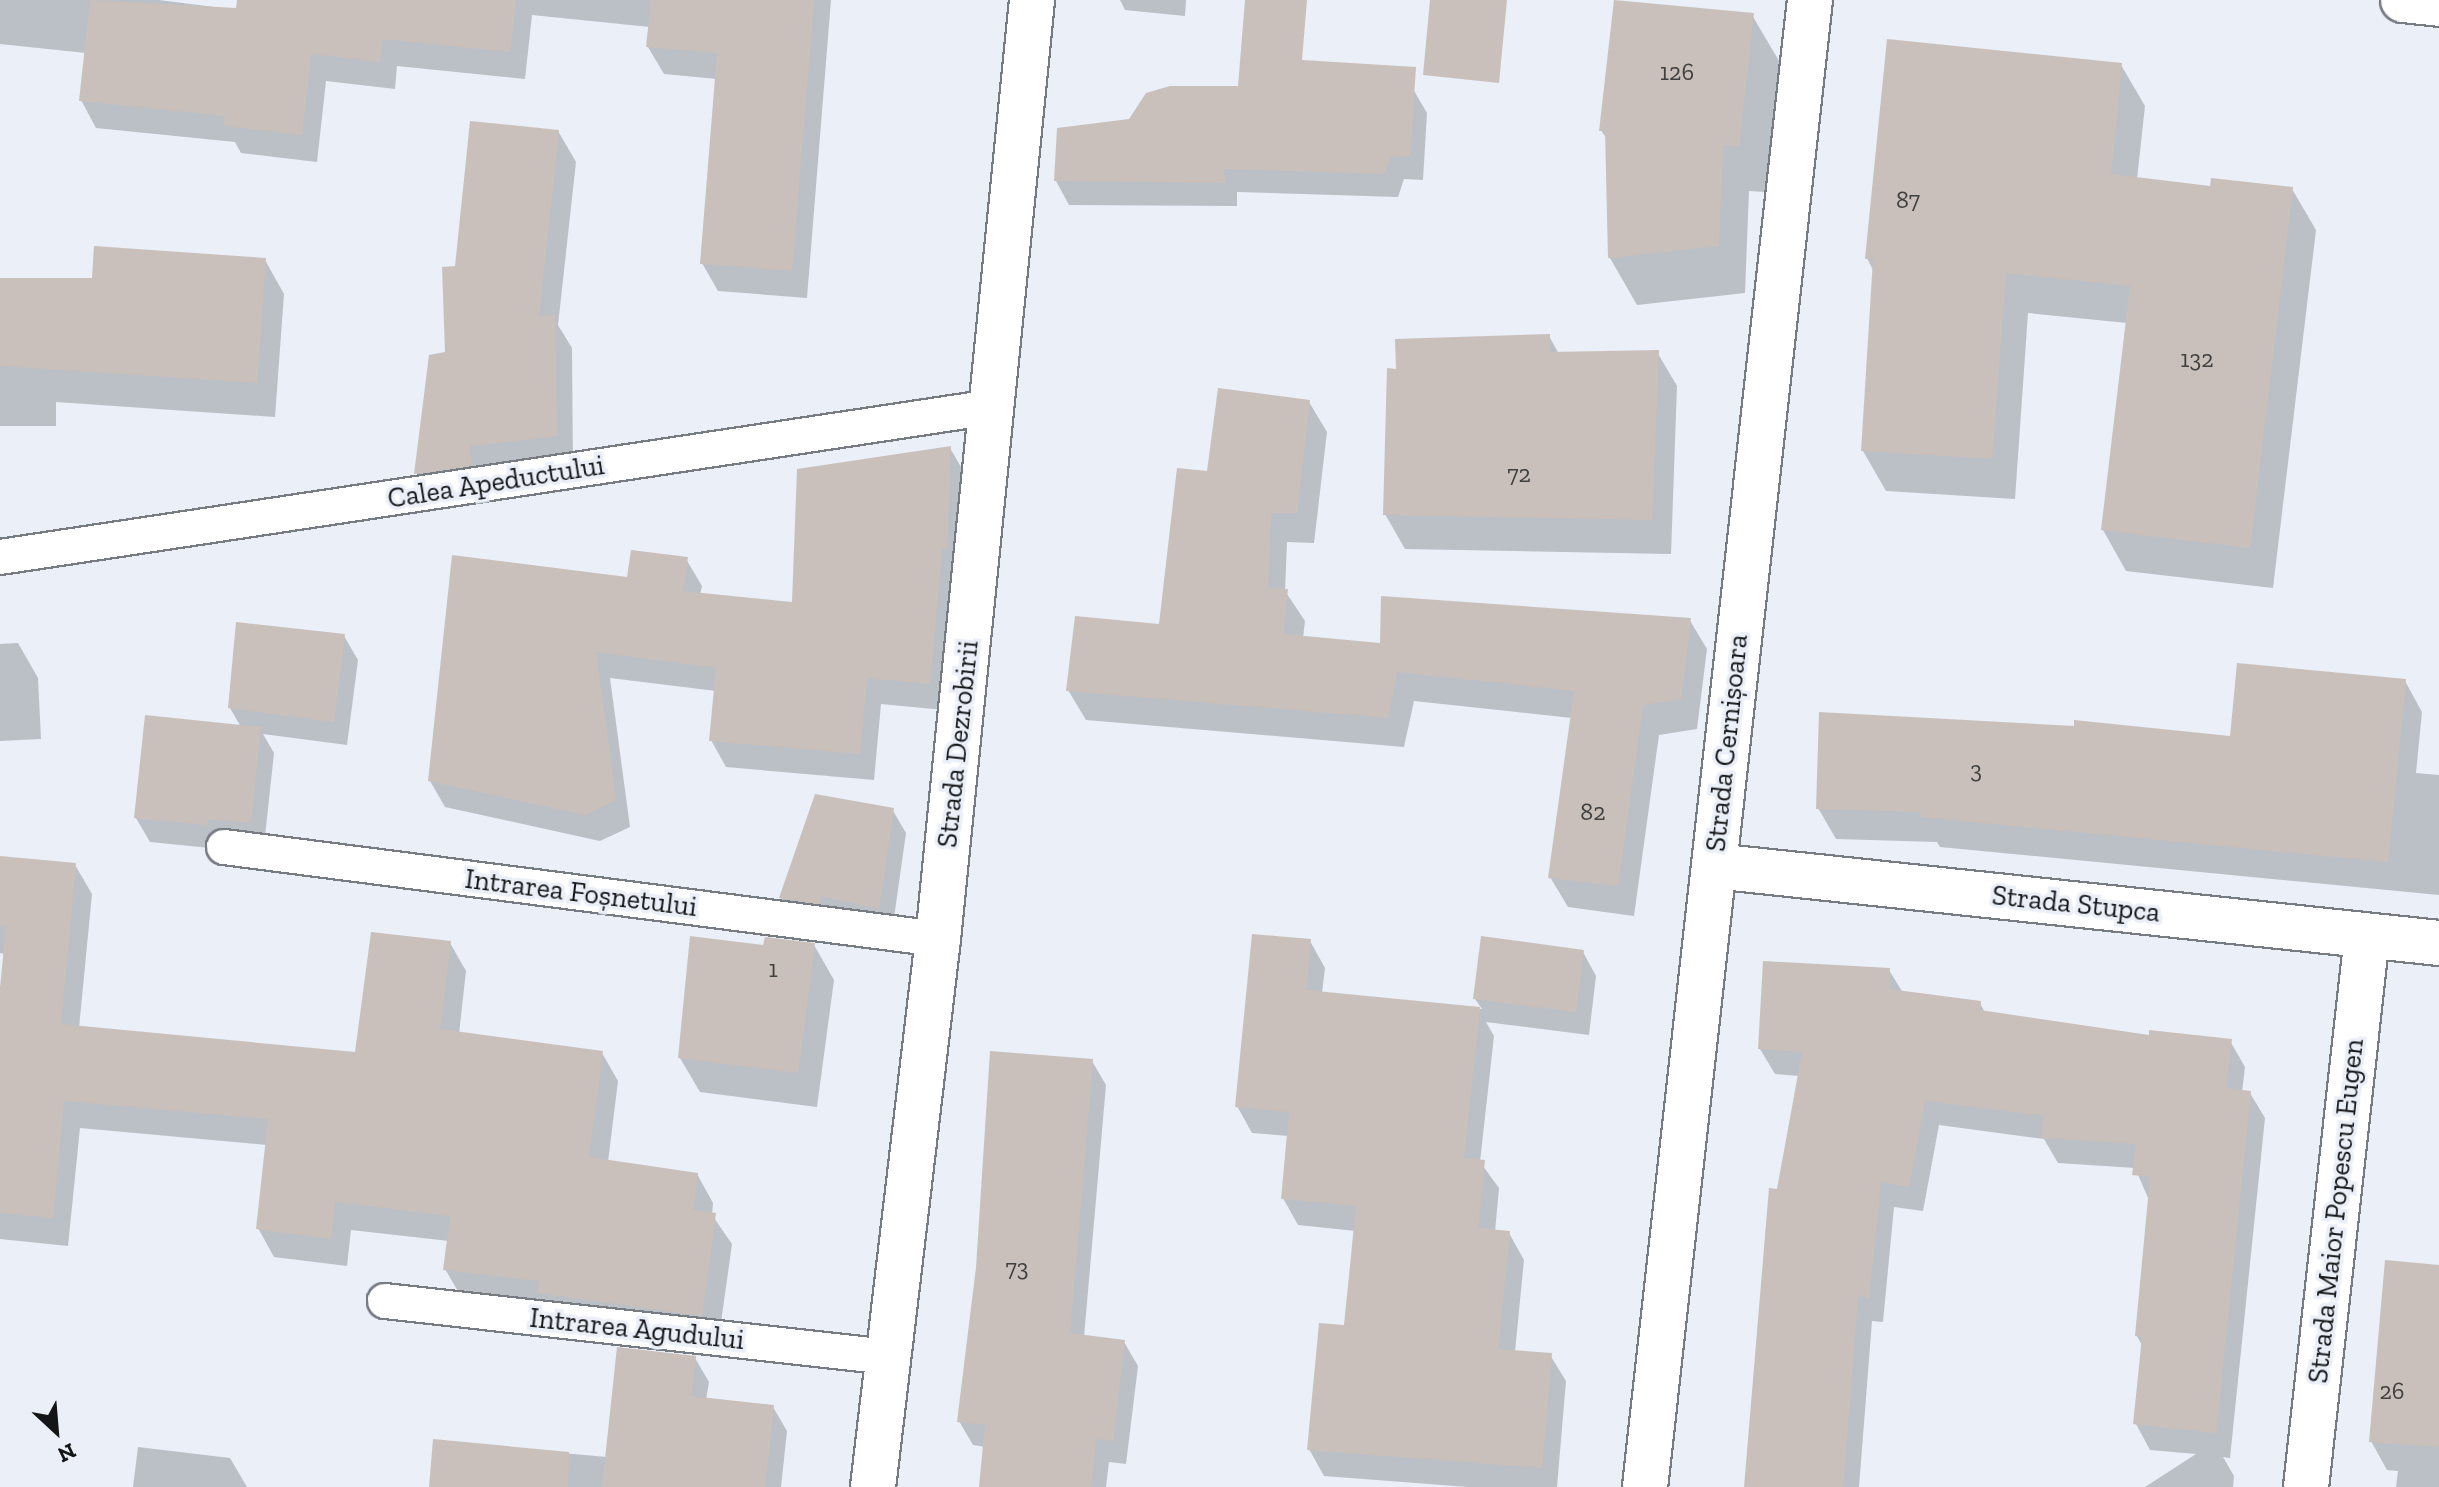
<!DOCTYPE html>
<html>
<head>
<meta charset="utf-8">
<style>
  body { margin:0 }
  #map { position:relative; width:2439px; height:1487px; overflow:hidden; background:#eaeff8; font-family:"Zilla Slab",serif }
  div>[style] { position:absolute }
  .shadow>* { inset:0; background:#0003 }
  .building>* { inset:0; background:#cac0bb }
  .roads { filter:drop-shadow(2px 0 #777c83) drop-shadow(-2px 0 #777c83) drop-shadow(0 2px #777c83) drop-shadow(0 -2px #777c83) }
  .service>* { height:34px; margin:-17px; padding:0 17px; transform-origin:17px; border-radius:17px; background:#fff }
  .minor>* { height:44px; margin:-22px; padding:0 22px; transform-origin:22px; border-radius:22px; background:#fff }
  .tertiary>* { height:44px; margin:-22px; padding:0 22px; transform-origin:22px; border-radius:22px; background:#fff }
  .secondary>* { height:44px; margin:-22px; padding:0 22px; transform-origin:22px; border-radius:22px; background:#fff }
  span { translate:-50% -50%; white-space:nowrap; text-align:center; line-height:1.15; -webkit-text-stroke:7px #eaeff8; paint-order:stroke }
  .number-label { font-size:24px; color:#414040 }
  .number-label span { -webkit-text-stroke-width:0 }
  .street-label { font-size:28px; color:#131517 }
  .north { position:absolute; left:16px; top:1391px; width:80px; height:80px; -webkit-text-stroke:6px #eaeff8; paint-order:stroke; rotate:154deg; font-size:22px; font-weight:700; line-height:32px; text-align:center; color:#131517 }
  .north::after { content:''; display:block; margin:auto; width:28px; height:36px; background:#131517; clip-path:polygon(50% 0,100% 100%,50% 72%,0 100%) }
</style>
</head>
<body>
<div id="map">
  <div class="shadow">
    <div style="clip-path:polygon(0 0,159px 0,238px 10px,239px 0,831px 0,807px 298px,718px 291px,702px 263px,717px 79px,664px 74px,648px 47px,650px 27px,532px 15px,525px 79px,397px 66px,395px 89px,326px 81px,317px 162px,241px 153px,235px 142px,96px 128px,81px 100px,86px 53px,0 44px)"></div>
    <div style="clip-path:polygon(1120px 0,1186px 0,1185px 16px,1125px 10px)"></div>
    <div style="clip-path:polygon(1752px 15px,1779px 61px,1765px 192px,1749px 191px,1745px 293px,1637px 305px,1610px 258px,1608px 141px,1601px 130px)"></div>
    <div style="clip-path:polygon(2121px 65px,2145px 106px,2137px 179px,2212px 188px,2292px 189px,2316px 230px,2273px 588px,2126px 571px,2103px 530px,2127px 323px,2028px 313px,2015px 499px,1886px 491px,1863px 451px,1874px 272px,1867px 258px)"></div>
    <div style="clip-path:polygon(1413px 89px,1427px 113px,1423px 180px,1404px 179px,1398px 197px,1237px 192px,1237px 206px,1069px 205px,1056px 181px)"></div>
    <div style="clip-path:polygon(558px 131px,576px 162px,558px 325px,572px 348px,573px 467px,434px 504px,417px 474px,431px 357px,447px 354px)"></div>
    <div style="clip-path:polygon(265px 260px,284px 294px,275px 417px,56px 402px,56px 426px,0 426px,0 280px,94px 280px)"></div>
    <div style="clip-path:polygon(1549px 336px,1559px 354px,1657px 352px,1677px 386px,1671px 554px,1405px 549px,1385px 514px,1398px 371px)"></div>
    <div style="clip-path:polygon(1309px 402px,1327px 432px,1314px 543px,1287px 542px,1285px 591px,1305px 621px,1303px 638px,1381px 645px,1689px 619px,1707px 649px,1697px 729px,1659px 735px,1634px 916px,1568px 907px,1550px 877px,1572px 718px,1414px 701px,1404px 747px,1086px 720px,1068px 690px,1161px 626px,1208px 473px)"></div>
    <div style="clip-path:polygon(950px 448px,965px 474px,944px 710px,881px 704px,874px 780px,726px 767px,711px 740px,716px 691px,610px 678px,630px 827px,600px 841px,445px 807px,430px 781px,628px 579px,686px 559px,702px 586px,700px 595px,794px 604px)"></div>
    <div style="clip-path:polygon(344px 636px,358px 660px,347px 745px,263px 734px,274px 753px,264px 846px,220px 849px,150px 842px,136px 818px,241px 727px,230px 708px)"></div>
    <div style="clip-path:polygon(18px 643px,38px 678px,41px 739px,0 741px,0 644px)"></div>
    <div style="clip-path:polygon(2405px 681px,2422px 712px,2416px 773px,2439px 775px,2439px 895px,1940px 847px,1937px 842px,1836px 839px,1818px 808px,2232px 738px)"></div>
    <div style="clip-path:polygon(892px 809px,906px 833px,892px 932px,795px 922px,781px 898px)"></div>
    <div style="clip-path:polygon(0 858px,75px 865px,92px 894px,79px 1028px,357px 1054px,450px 943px,466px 971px,459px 1034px,602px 1053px,618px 1081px,608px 1162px,697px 1174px,713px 1203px,712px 1215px,732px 1244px,718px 1344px,462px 1298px,445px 1269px,449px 1241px,351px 1230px,347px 1266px,274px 1257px,258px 1228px,267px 1145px,80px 1128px,68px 1246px,0 1239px,0 1009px,5px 954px,0 953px)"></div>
    <div style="clip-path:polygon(1310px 941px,1325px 968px,1322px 993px,1482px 1009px,1475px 999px,1583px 952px,1596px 976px,1589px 1035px,1486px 1022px,1494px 1036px,1480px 1162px,1499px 1188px,1495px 1232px,1509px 1233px,1524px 1260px,1515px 1352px,1550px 1355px,1566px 1381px,1557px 1487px,1468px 1487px,1324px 1476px,1309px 1449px,1345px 1328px,1356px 1231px,1298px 1225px,1283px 1198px,1289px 1136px,1252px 1133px,1237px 1106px)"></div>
    <div style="clip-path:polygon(814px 945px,834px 980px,817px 1107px,700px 1092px,680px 1058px,764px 947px)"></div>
    <div style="clip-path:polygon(1889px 970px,1903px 993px,1980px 1003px,1985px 1013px,2151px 1037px,2230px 1041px,2245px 1067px,2242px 1092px,2250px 1093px,2265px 1118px,2230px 1458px,2223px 1457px,2234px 1476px,2233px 1487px,2145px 1487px,2196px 1454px,2150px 1450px,2136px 1424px,2143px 1347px,2137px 1336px,2149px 1200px,2135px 1168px,2058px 1163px,2044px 1139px,1939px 1125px,1923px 1211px,1894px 1207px,1883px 1322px,1872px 1321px,1859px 1487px,1746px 1487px,1771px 1190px,1778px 1191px,1800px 1076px,1775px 1074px,1760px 1049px)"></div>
    <div style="clip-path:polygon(1092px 1061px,1106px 1085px,1084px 1337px,1124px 1342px,1138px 1366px,1126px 1464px,1109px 1462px,1106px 1487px,981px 1487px,985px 1447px,973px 1445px,959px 1421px)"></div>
    <div style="clip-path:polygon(2439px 1267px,2439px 1487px,2396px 1487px,2398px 1471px,2387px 1470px,2371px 1441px)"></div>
    <div style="clip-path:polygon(695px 1358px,709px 1382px,706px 1400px,773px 1407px,787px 1431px,781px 1487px,431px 1487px,435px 1442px,607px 1457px)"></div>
    <div style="clip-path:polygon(138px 1447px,230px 1458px,247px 1487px,133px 1487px)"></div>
  </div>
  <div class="building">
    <div style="clip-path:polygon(90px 0,236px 8px,237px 0,516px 0,510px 52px,382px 39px,380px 62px,311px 54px,302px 135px,223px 126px,225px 116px,79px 101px)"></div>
    <div style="clip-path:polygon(651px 0,814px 0,792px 271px,700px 264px,717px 53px,646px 47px)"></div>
    <div style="clip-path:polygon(1245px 0,1307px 0,1302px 60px,1416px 67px,1410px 157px,1391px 156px,1384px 174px,1224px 169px,1225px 183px,1054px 181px,1057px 128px,1129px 119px,1146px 93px,1170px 86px,1238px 86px)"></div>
    <div style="clip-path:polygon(1430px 0,1507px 0,1499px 83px,1423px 75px)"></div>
    <div style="clip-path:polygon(1614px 0,1754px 13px,1739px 146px,1723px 145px,1719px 246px,1608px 258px,1605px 131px,1599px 131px)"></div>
    <div style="clip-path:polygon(1887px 39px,2122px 63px,2111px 174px,2210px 186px,2211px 178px,2293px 187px,2250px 548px,2101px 530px,2130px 286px,2006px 273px,1992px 459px,1861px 451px,1873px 259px,1865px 259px)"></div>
    <div style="clip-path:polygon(470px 121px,559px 130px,539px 316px,555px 315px,557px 436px,470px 446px,471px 466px,414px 474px,429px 355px,445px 352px,442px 267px,455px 266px)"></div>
    <div style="clip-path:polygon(94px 246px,266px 258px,257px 383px,0 366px,0 278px,92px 278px)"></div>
    <div style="clip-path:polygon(1550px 334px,1550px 352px,1659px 350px,1652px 520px,1383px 515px,1387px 368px,1396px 369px,1395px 339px)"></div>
    <div style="clip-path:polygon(1218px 388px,1310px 400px,1297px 513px,1271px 513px,1268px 588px,1288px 589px,1283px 634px,1380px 643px,1381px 596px,1691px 618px,1681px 699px,1643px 705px,1618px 886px,1548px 878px,1574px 691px,1397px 672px,1388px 718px,1066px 691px,1075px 616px,1159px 624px,1177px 468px,1207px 471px)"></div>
    <div style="clip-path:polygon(951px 446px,947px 549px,942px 549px,930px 684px,867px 678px,860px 754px,709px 741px,716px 668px,596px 652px,616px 800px,585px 815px,428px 781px,452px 555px,627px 577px,631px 550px,688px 557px,683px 591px,792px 602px,797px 469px)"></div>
    <div style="clip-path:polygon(236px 622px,345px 634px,334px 722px,228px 708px)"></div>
    <div style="clip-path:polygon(2237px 663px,2406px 679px,2388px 862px,1920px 817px,1921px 812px,1816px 809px,1819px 712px,2074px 726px,2074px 720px,2230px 736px)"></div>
    <div style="clip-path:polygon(145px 715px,261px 727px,251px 823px,208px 819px,207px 825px,134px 818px)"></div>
    <div style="clip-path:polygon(815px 794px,894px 808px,879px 909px,821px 896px,820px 904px,779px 898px)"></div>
    <div style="clip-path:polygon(0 856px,76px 863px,61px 1024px,355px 1052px,371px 932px,451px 941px,440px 1029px,603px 1051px,589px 1157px,698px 1173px,693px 1210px,716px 1213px,702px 1316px,537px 1293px,539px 1281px,443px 1270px,450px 1216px,335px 1202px,331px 1239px,256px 1229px,268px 1119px,64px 1101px,53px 1218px,0 1213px,0 987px,6px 927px,0 927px)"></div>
    <div style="clip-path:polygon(1252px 934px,1311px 939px,1306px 990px,1480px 1007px,1464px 1158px,1485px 1160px,1478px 1228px,1510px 1231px,1498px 1349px,1552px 1353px,1542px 1468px,1307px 1450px,1319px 1323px,1344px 1325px,1356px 1206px,1281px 1199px,1289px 1112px,1235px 1107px)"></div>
    <div style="clip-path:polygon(690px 936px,763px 945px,765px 937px,815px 943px,798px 1073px,678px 1058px)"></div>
    <div style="clip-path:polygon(1481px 936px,1584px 950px,1576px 1012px,1473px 999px)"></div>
    <div style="clip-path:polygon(1763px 961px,1890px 968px,1889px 989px,1981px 1001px,1980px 1010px,2149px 1035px,2149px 1030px,2232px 1039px,2226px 1088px,2251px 1091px,2216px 1433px,2133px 1424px,2142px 1337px,2135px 1336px,2150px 1177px,2132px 1175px,2136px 1144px,2041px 1138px,2044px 1116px,1925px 1101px,1909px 1187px,1881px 1182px,1869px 1298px,1858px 1296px,1843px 1487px,1744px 1487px,1769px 1188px,1777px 1189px,1802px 1052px,1758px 1049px)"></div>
    <div style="clip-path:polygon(990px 1051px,1093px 1059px,1070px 1333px,1125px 1340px,1113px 1441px,1096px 1439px,1091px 1487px,979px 1487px,985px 1425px,957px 1422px,976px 1267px)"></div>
    <div style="clip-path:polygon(2385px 1260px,2439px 1265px,2439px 1447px,2369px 1442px)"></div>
    <div style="clip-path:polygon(617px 1347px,696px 1356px,691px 1396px,774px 1405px,765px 1487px,602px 1487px)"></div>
    <div style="clip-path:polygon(433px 1439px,569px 1452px,568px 1487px,429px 1487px)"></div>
  </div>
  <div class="roads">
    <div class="service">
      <div style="left:0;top:557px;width:1003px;rotate:-8.6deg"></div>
      <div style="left:224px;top:847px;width:720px;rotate:7.34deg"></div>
      <div style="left:385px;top:1301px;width:506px;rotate:6.35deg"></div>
    </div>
    <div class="minor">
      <div style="left:1714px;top:866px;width:729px;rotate:6.06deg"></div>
      <div style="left:2306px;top:1487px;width:555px;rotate:-83.69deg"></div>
    </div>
    <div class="tertiary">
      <div style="left:873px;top:1487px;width:552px;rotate:-83.24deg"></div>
      <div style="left:938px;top:939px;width:944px;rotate:-84.28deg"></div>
      <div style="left:1645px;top:1487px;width:1496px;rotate:-83.67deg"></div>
    </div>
    <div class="secondary">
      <div style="left:2403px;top:0;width:36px;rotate:6deg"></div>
    </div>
  </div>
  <div class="number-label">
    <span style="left:1677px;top:72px">126</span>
    <span style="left:1908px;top:200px">87</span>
    <span style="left:2197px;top:359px">132</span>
    <span style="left:1519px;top:474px">72</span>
    <span style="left:1976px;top:770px">3</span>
    <span style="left:1593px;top:812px">82</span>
    <span style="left:773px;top:969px">1</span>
    <span style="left:1017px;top:1268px">73</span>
    <span style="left:2392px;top:1391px">26</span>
  </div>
  <div class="street-label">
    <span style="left:496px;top:482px;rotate:-9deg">Calea Apeductului</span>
    <span style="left:1727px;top:743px;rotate:-84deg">Strada Cernișoara</span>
    <span style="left:958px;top:744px;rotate:-84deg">Strada Dezrobirii</span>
    <span style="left:581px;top:893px;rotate:7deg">Intrarea Foșnetului</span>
    <span style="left:2076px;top:904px;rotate:6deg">Strada Stupca</span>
    <span style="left:2336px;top:1211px;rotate:-84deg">Strada Maior Popescu Eugen</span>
    <span style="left:637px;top:1329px;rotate:6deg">Intrarea Agudului</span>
  </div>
  <div class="north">N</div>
</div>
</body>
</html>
